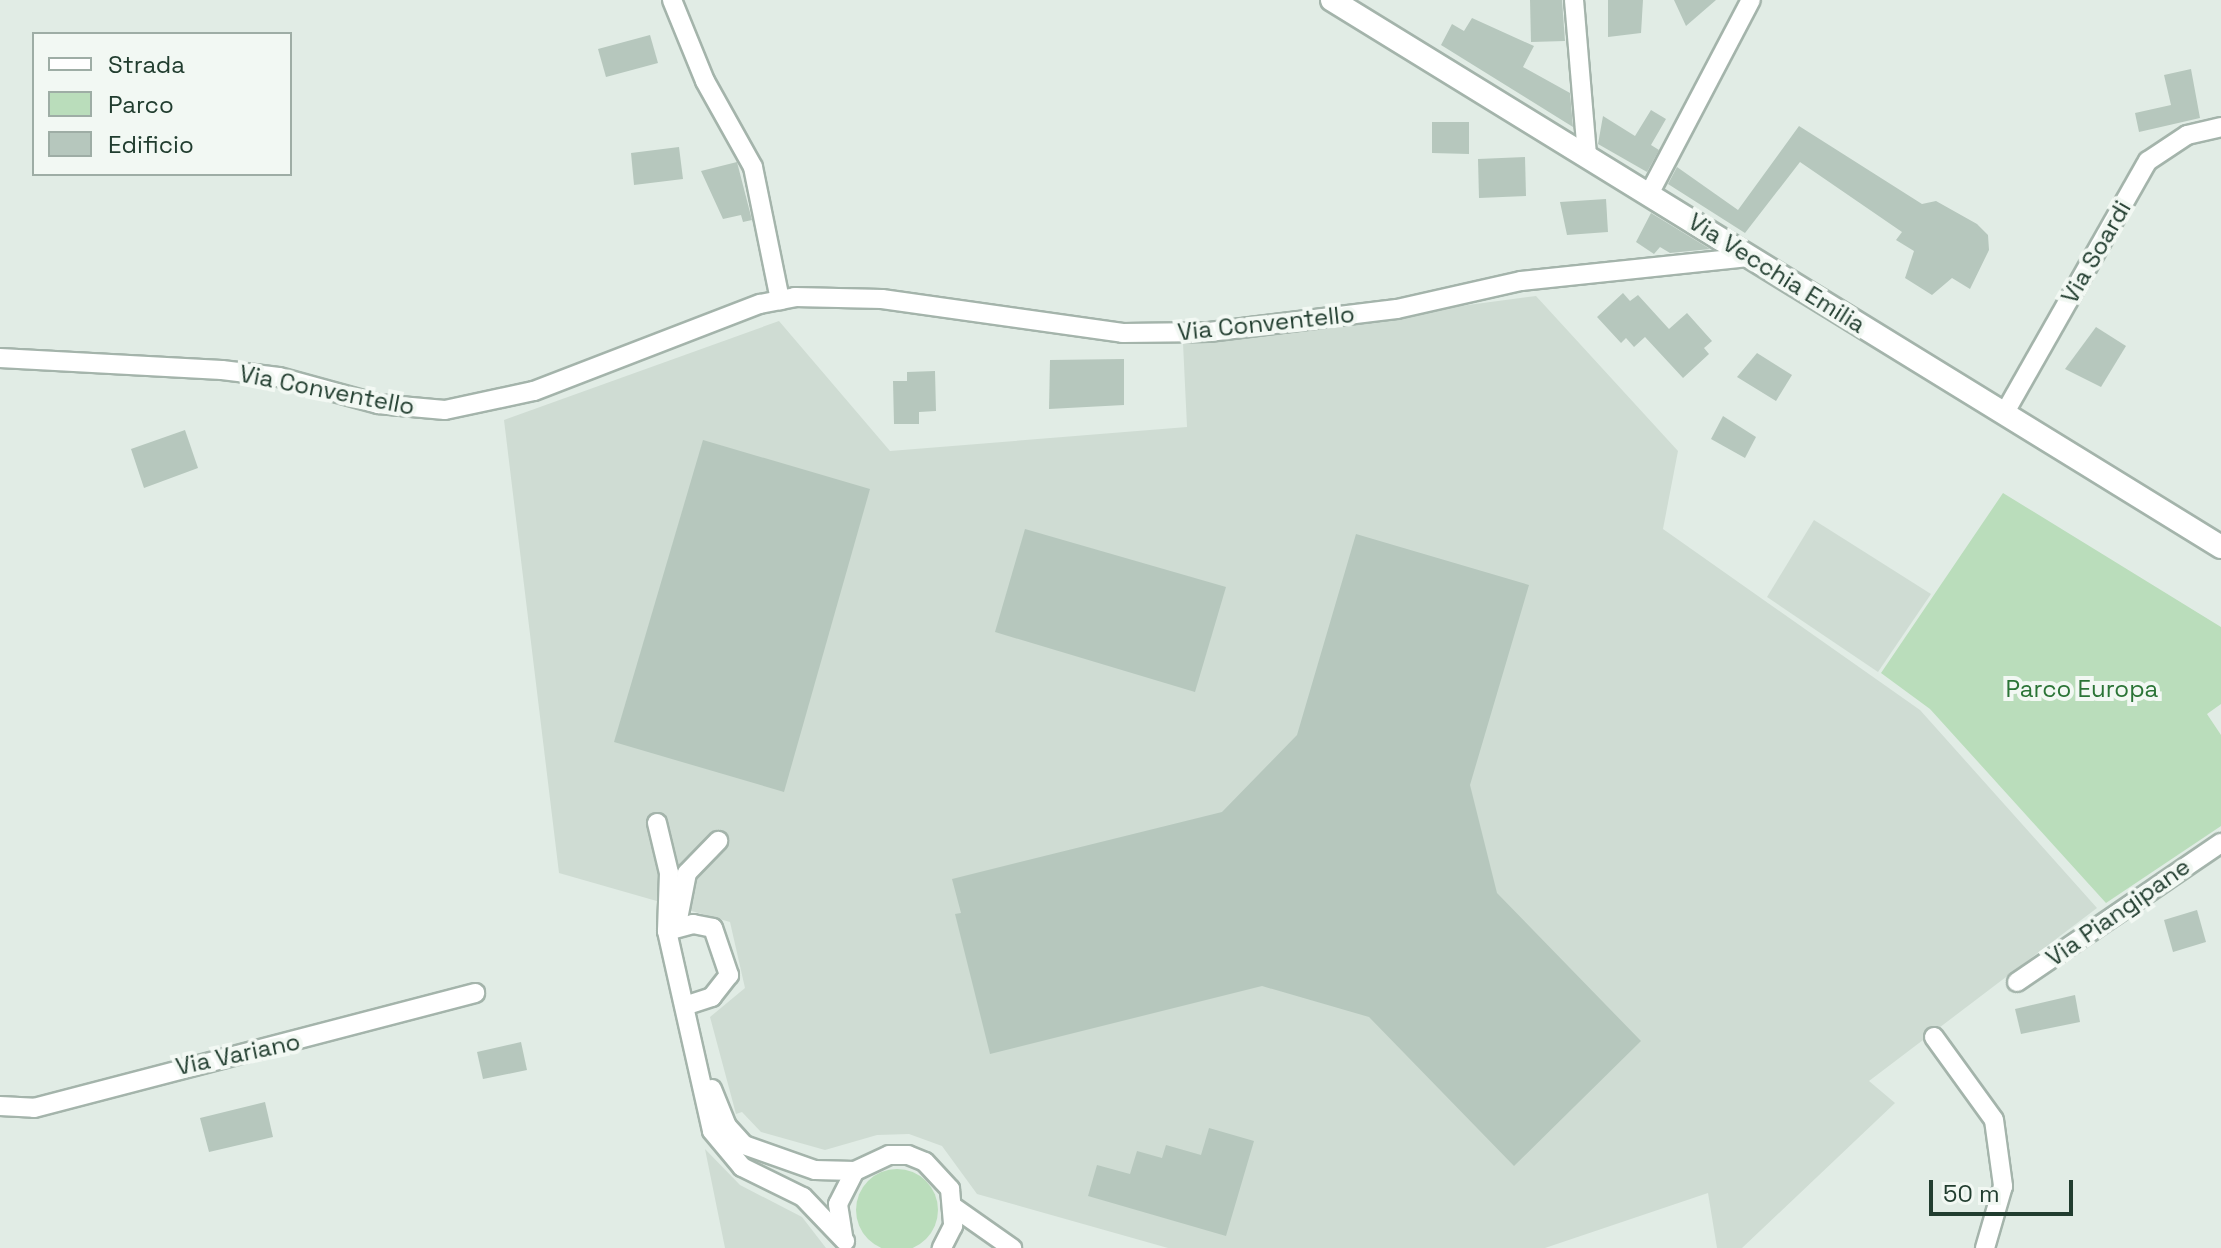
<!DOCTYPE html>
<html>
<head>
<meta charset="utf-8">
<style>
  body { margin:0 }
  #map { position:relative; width:2221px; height:1248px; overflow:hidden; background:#e1ece5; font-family:"Space Grotesk",sans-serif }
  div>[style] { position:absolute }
  .built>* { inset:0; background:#cfdcd3 }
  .green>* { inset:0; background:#baddbb }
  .round { border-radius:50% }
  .building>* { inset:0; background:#b6c7bd }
  .roads { filter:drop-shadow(2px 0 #a4b4ab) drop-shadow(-2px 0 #a4b4ab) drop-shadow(0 2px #a4b4ab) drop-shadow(0 -2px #a4b4ab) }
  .minor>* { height:18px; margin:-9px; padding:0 9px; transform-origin:9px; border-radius:9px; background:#fff }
  .tertiary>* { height:22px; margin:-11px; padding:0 11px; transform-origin:11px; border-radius:11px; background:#fff }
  span { translate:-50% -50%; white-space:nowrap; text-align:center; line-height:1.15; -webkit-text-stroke:8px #f2f8f3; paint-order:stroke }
  .street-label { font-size:24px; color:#213d2f }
  .park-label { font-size:24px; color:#2b7436 }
  .legend { position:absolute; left:32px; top:32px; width:260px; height:144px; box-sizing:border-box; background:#f2f8f3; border:2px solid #9eada5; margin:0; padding:10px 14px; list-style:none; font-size:24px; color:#213d2f }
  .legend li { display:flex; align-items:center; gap:16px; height:40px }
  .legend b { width:40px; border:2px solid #9eada5 }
  .scale { position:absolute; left:1929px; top:1180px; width:144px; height:36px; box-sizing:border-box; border:4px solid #213d2f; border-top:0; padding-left:10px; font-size:24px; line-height:28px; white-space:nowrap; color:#213d2f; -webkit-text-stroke:6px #f2f8f3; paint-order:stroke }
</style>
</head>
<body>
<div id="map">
  <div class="built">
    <div style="clip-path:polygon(1536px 296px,1678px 451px,1663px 529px,1920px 710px,2097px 908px,1869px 1081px,1895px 1103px,1742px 1248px,1717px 1248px,1708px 1193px,1545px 1248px,1168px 1248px,977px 1194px,942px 1146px,909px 1134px,877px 1135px,825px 1150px,761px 1132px,742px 1112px,736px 1114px,710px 1017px,745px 988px,730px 922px,559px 873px,504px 420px,779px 321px,890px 451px,1187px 427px,1183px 343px)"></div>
    <div style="clip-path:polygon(1814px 520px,1931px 594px,1878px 672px,1767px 597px)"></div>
    <div style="clip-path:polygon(705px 1149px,740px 1185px,802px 1217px,826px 1248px,725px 1248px)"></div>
  </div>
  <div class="green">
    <div style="clip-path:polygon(2003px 493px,2221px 627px,2221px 704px,2207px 714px,2221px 735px,2221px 826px,2106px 903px,1930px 709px,1881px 673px)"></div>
    <div class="round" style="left:856px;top:1169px;width:82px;height:82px"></div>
  </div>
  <div class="building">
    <div style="clip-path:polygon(1530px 0,1562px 0,1565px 41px,1531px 42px)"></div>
    <div style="clip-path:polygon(1608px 0,1643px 0,1641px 33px,1608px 37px)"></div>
    <div style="clip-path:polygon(1674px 0,1716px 0,1686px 26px)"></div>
    <div style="clip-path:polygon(1472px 18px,1534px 46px,1523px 67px,1570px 93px,1573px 127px,1441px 45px,1452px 24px,1464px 31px)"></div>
    <div style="clip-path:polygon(650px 35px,658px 63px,606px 77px,598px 49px)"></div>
    <div style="clip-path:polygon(2191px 69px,2200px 118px,2139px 132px,2135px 113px,2171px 105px,2164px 75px)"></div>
    <div style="clip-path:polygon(1651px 110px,1666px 119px,1651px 145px,1659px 150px,1647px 172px,1598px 144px,1603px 116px,1635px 136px)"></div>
    <div style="clip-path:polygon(1432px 122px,1469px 122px,1469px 154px,1432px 153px)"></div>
    <div style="clip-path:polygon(1799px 126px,1922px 204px,1936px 201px,1977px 224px,1988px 235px,1989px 250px,1970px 289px,1952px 278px,1932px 295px,1905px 278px,1914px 251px,1896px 240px,1902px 232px,1800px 162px,1745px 233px,1668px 184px,1677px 167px,1738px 210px)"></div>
    <div style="clip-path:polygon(679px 147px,683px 179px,634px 185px,631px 153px)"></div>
    <div style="clip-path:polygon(1525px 157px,1526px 196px,1479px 198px,1478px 159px)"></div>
    <div style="clip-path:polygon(737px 162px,752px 220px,743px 222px,741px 215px,723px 219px,701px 171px)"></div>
    <div style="clip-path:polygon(1606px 199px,1608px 232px,1567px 235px,1560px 202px)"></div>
    <div style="clip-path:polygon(1651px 213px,1710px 249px,1670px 253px,1660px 247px,1654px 254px,1636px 242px)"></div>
    <div style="clip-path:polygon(1623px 293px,1630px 301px,1638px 295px,1669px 329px,1687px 313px,1712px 341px,1704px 348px,1709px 354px,1683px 378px,1645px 337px,1634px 347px,1626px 338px,1621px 343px,1597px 317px)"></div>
    <div style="clip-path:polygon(2096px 327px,2126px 346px,2101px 387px,2065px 369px)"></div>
    <div style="clip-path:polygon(1757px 353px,1792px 375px,1776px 401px,1737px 377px)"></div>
    <div style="clip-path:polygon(1124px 359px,1124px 405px,1049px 409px,1050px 360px)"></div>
    <div style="clip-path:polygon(935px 371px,936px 411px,919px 412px,919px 424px,894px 424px,893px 381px,907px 381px,907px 372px)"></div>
    <div style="clip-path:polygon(1723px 416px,1756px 437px,1745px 458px,1711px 439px)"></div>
    <div style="clip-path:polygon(185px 430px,198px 468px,144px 488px,131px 449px)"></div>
    <div style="clip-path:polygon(703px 440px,870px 489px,784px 792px,614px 742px)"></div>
    <div style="clip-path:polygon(1025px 529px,1226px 587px,1195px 692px,995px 632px)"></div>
    <div style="clip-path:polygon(1356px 534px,1529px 585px,1470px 785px,1497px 893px,1641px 1041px,1514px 1166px,1369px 1017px,1262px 986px,990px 1054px,955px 914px,961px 913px,952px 879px,1222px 812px,1297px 735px)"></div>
    <div style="clip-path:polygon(2197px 910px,2206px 942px,2173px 952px,2164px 920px)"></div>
    <div style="clip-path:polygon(2075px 995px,2080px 1022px,2021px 1034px,2015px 1009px)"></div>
    <div style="clip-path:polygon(521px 1042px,527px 1070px,483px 1079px,477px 1052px)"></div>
    <div style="clip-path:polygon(265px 1102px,273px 1137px,209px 1152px,200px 1118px)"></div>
    <div style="clip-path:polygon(1209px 1128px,1254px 1141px,1226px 1236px,1088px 1196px,1097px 1165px,1130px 1174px,1137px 1151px,1162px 1158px,1166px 1145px,1201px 1155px)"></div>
  </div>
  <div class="roads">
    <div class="minor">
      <div style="left:672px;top:0;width:87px;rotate:67.8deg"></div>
      <div style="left:705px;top:81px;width:98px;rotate:60.8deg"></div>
      <div style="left:753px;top:167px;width:136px;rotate:78.5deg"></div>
      <div style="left:1574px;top:0;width:157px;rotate:85.2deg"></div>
      <div style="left:1649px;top:194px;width:219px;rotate:-62.3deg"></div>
      <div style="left:0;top:358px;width:222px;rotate:3.1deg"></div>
      <div style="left:222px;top:370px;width:57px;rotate:7deg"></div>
      <div style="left:279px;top:377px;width:103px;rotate:15.3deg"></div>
      <div style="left:378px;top:404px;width:67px;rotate:5.1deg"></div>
      <div style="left:445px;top:410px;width:91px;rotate:-12.1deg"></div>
      <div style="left:534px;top:391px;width:242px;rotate:-21.1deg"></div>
      <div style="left:760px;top:304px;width:36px;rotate:-11deg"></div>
      <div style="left:795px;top:297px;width:87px;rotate:1.3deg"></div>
      <div style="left:882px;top:299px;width:243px;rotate:8deg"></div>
      <div style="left:1123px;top:333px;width:86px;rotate:-0.7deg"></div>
      <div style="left:1209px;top:332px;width:189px;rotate:-7deg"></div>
      <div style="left:1397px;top:309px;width:127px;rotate:-12.7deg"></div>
      <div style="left:1521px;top:281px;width:231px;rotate:-6deg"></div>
      <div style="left:2004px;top:414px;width:291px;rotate:-60.4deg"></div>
      <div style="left:2148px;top:161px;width:47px;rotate:-33.7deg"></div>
      <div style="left:2187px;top:135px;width:35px;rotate:-13deg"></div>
      <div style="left:657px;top:823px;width:51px;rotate:76.5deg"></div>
      <div style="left:669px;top:873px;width:58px;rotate:92deg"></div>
      <div style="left:667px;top:931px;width:205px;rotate:77.3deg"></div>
      <div style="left:712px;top:1131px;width:47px;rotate:50.2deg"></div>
      <div style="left:742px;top:1167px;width:68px;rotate:26.2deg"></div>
      <div style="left:803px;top:1197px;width:61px;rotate:46.3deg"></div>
      <div style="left:678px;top:919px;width:47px;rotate:-78.9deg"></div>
      <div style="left:687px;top:873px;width:45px;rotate:-45.9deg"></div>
      <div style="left:667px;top:931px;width:27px;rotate:-15deg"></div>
      <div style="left:693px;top:924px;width:20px;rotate:11deg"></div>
      <div style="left:713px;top:928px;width:50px;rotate:71.2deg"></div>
      <div style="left:729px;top:975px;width:28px;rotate:128deg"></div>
      <div style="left:712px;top:997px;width:29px;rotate:162deg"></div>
      <div style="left:2017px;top:982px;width:247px;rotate:-34.3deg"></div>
      <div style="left:1934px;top:1037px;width:102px;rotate:54.1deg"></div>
      <div style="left:1994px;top:1120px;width:67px;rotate:82.2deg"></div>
      <div style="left:2003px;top:1186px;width:65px;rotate:106.2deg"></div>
      <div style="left:712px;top:1089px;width:40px;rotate:68deg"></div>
      <div style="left:727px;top:1126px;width:25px;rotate:48deg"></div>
      <div style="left:744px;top:1145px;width:75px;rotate:19.4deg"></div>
      <div style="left:815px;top:1170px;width:40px;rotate:1.4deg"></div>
      <div style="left:0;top:1106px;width:34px;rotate:3deg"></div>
      <div style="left:34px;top:1108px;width:456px;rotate:-14.6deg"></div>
      <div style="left:955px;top:1208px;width:70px;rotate:35.1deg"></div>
      <div style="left:843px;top:1236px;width:32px;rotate:-99deg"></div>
      <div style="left:838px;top:1204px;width:37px;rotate:-63deg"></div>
      <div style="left:855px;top:1171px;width:38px;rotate:-25deg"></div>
      <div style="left:889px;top:1155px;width:19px"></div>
      <div style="left:908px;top:1155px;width:18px;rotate:22deg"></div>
      <div style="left:925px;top:1162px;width:37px;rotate:47deg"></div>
      <div style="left:950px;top:1189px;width:37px;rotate:85deg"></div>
      <div style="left:953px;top:1226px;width:25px;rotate:117deg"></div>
    </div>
    <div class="tertiary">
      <div style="left:1332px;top:0;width:1044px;rotate:31.6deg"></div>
    </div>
  </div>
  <div class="street-label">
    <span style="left:2096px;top:252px;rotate:-60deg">Via Soardi</span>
    <span style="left:1777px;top:273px;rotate:32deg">Via Vecchia Emilia</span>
    <span style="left:1266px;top:323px;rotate:-6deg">Via Conventello</span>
    <span style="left:327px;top:390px;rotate:11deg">Via Conventello</span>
    <span style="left:2118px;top:912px;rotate:-35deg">Via Piangipane</span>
    <span style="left:238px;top:1054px;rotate:-12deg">Via Variano</span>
  </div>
  <div class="park-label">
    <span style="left:2082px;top:689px">Parco Europa</span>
  </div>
  <ul class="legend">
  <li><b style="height:10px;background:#fff"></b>Strada</li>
  <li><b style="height:22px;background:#baddbb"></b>Parco</li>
  <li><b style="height:22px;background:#b6c7bd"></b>Edificio</li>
  </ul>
  <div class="scale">50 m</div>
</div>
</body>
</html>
